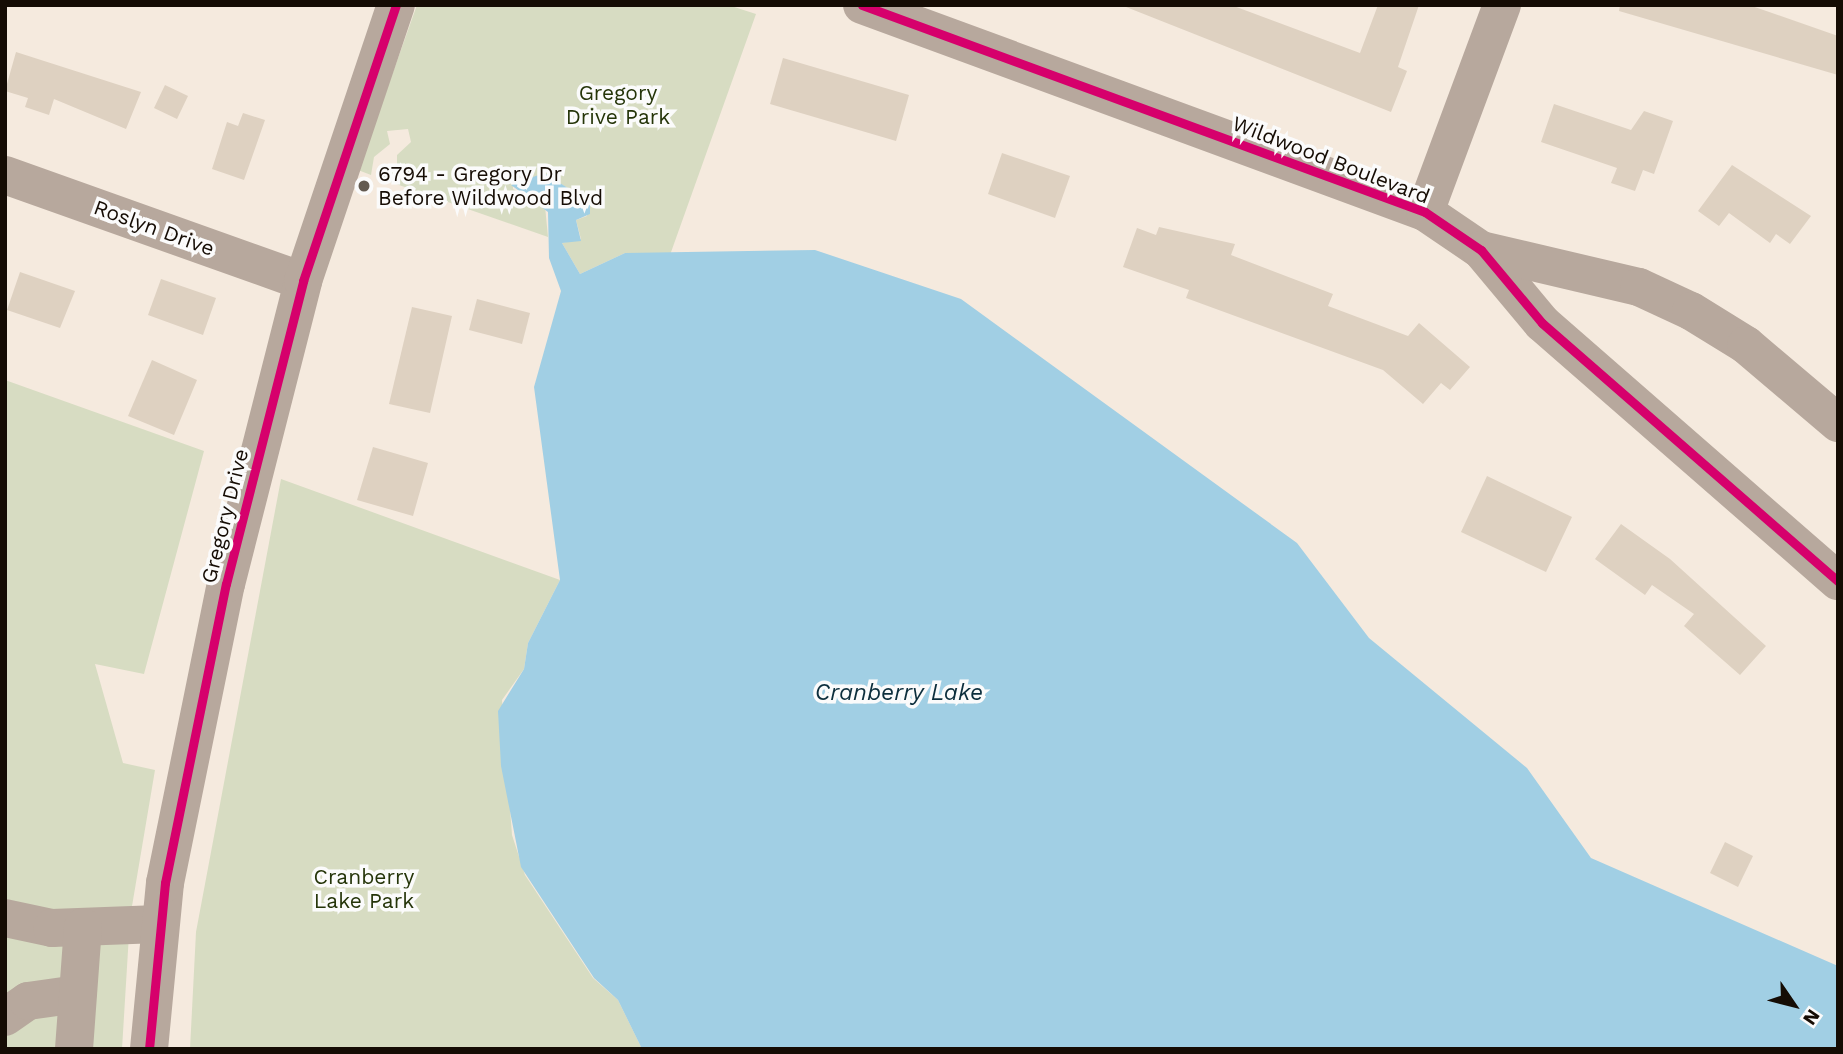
<!DOCTYPE html>
<html>
<head>
<meta charset="utf-8">
<style>
  body { margin:0 }
  #map { position:relative; width:1843px; height:1054px; overflow:hidden; background:#f5eade; font-family:"Work Sans",sans-serif }
  div>[style] { position:absolute }
  .green>* { inset:0; background:#d7dcc2 }
  .water>* { inset:0; background:#a1cfe4 }
  .building>* { inset:0; background:#ded1c1 }
  .minor>* { height:38px; margin:-19px; padding:0 19px; transform-origin:19px; border-radius:19px; background:#b7a89d }
  .cycleway>* { height:9px; margin:-4.5px; padding:0 4.5px; transform-origin:4.5px; border-radius:4.5px; background:#d6006c }
  .dots>* { width:19px; height:19px; translate:-50% -50%; box-sizing:border-box; border:4px solid #fbfbfb; border-radius:50% }
  span { translate:-50% -50%; white-space:nowrap; text-align:center; line-height:1.15; -webkit-text-stroke:7px #fbfbfb; paint-order:stroke }
  .park-label { font-size:21px; color:#253509 }
  .street-label { font-size:21px; color:#150c04 }
  .poi-label { font-size:21px; color:#150c04 }
  .left { translate:0 -50%; text-align:left }
  .water-label { font-size:23px; color:#0c2e3c; font-style:italic }
  .frame { position:absolute; inset:0; border:7px solid #150c04; pointer-events:none }
  .north { position:absolute; left:1759px; top:970px; width:70px; height:70px; -webkit-text-stroke:5px #fbfbfb; paint-order:stroke; rotate:125deg; font-size:19px; font-weight:700; line-height:28px; text-align:center; color:#150c04 }
  .north::after { content:''; display:block; margin:auto; width:24px; height:32px; background:#150c04; clip-path:polygon(50% 0,100% 100%,50% 72%,0 100%) }
</style>
</head>
<body>
<div id="map">
  <div class="green">
    <div style="clip-path:polygon(417px 5px,728px 5px,756px 14px,670px 255px,625px 253px,580px 274px,562px 243px,581px 239px,576px 220px,587px 216px,586px 200px,544px 173px,535px 181px,513px 182px,513px 189px,545px 206px,548px 237px,376px 177px,397px 167px,397px 155px,411px 142px,408px 129px,387px 131px,390px 144px,374px 157px,371px 175px,358px 170px)"></div>
    <div style="clip-path:polygon(5px 380px,204px 451px,144px 674px,95px 664px,123px 763px,155px 770px,130px 918px,122px 1049px,5px 1049px)"></div>
    <div style="clip-path:polygon(281px 479px,560px 580px,528px 643px,524px 669px,502px 700px,512px 835px,525px 875px,593px 978px,618px 1000px,642px 1049px,190px 1049px,196px 932px)"></div>
  </div>
  <div class="water">
    <div style="clip-path:polygon(544px 173px,590px 202px,590px 214px,576px 220px,581px 241px,562px 243px,580px 274px,625px 253px,815px 250px,961px 299px,1297px 543px,1369px 638px,1527px 768px,1591px 858px,1838px 966px,1838px 1049px,642px 1049px,618px 1000px,594px 978px,521px 867px,501px 766px,498px 711px,524px 669px,528px 643px,560px 580px,534px 387px,561px 291px,549px 258px,548px 212px,511px 185px)"></div>
  </div>
  <div class="building">
    <div style="clip-path:polygon(1121px 5px,1231px 5px,1360px 53px,1378px 5px,1419px 5px,1398px 67px,1407px 71px,1391px 112px)"></div>
    <div style="clip-path:polygon(1620px 5px,1749px 5px,1838px 36px,1838px 75px,1619px 11px)"></div>
    <div style="clip-path:polygon(16px 52px,141px 92px,126px 129px,54px 99px,49px 115px,25px 107px,28px 98px,5px 91px)"></div>
    <div style="clip-path:polygon(783px 58px,909px 95px,896px 141px,770px 104px)"></div>
    <div style="clip-path:polygon(165px 85px,188px 96px,177px 119px,154px 108px)"></div>
    <div style="clip-path:polygon(1554px 104px,1631px 130px,1644px 111px,1673px 121px,1654px 174px,1643px 170px,1635px 191px,1611px 183px,1617px 168px,1541px 142px)"></div>
    <div style="clip-path:polygon(243px 113px,265px 120px,244px 180px,212px 169px,227px 122px,238px 126px)"></div>
    <div style="clip-path:polygon(1002px 153px,1070px 176px,1055px 218px,988px 194px)"></div>
    <div style="clip-path:polygon(1732px 165px,1811px 216px,1790px 244px,1776px 234px,1770px 243px,1729px 213px,1719px 226px,1698px 211px)"></div>
    <div style="clip-path:polygon(1159px 227px,1235px 244px,1231px 255px,1333px 294px,1328px 306px,1408px 336px,1419px 323px,1470px 367px,1450px 390px,1441px 383px,1423px 404px,1383px 370px,1186px 298px,1189px 290px,1123px 267px,1137px 228px,1156px 235px)"></div>
    <div style="clip-path:polygon(20px 272px,75px 291px,60px 328px,7px 310px)"></div>
    <div style="clip-path:polygon(161px 279px,216px 298px,203px 335px,148px 315px)"></div>
    <div style="clip-path:polygon(477px 299px,530px 313px,522px 344px,469px 330px)"></div>
    <div style="clip-path:polygon(412px 307px,452px 316px,430px 413px,389px 404px)"></div>
    <div style="clip-path:polygon(152px 360px,197px 380px,174px 435px,128px 416px)"></div>
    <div style="clip-path:polygon(373px 447px,428px 463px,413px 516px,357px 500px)"></div>
    <div style="clip-path:polygon(1487px 476px,1572px 517px,1546px 572px,1461px 532px)"></div>
    <div style="clip-path:polygon(1621px 524px,1670px 559px,1766px 646px,1740px 675px,1684px 626px,1694px 614px,1652px 585px,1645px 595px,1595px 559px)"></div>
    <div style="clip-path:polygon(1725px 842px,1753px 856px,1738px 887px,1710px 873px)"></div>
  </div>
  <div class="minor">
    <div style="left:862px;top:5px;width:600px;rotate:20.19deg"></div>
    <div style="left:1425px;top:212px;width:68px;rotate:34.2deg"></div>
    <div style="left:1481px;top:250px;width:95px;rotate:50.1deg"></div>
    <div style="left:1542px;top:323px;width:393px;rotate:41.1deg"></div>
    <div style="left:5px;top:175px;width:316px;rotate:19.6deg"></div>
    <div style="left:1425px;top:212px;width:221px;rotate:-69.6deg"></div>
    <div style="left:1481px;top:250px;width:162px;rotate:13.2deg"></div>
    <div style="left:1639px;top:287px;width:57px;rotate:24.8deg"></div>
    <div style="left:1691px;top:311px;width:65px;rotate:31.7deg"></div>
    <div style="left:1746px;top:345px;width:121px;rotate:40.3deg"></div>
    <div style="left:5px;top:918px;width:48px;rotate:12deg"></div>
    <div style="left:52px;top:928px;width:107px;rotate:-2.1deg"></div>
    <div style="left:5px;top:1017px;width:28px;rotate:-35deg"></div>
    <div style="left:28px;top:1001px;width:50px;rotate:-8deg"></div>
    <div style="left:74px;top:1049px;width:122px;rotate:-85.8deg"></div>
    <div style="left:149px;top:1049px;width:167px;rotate:-84.5deg"></div>
    <div style="left:165px;top:883px;width:305px;rotate:-78.5deg"></div>
    <div style="left:226px;top:584px;width:313px;rotate:-75.7deg"></div>
    <div style="left:303px;top:281px;width:291px;rotate:-71.4deg"></div>
  </div>
  <div class="cycleway">
    <div style="left:862px;top:5px;width:600px;rotate:20.19deg"></div>
    <div style="left:1425px;top:212px;width:68px;rotate:34.2deg"></div>
    <div style="left:1481px;top:250px;width:95px;rotate:50.1deg"></div>
    <div style="left:1542px;top:323px;width:393px;rotate:41.1deg"></div>
    <div style="left:149px;top:1049px;width:167px;rotate:-84.5deg"></div>
    <div style="left:165px;top:883px;width:305px;rotate:-78.5deg"></div>
    <div style="left:226px;top:584px;width:313px;rotate:-75.7deg"></div>
    <div style="left:303px;top:281px;width:291px;rotate:-71.4deg"></div>
  </div>
  <div class="dots">
    <div style="left:364px;top:186px;background:#635a50"></div>
  </div>
  <div class="park-label">
    <span style="left:618px;top:105px">Gregory<br>Drive Park</span>
    <span style="left:364px;top:889px">Cranberry<br>Lake Park</span>
  </div>
  <div class="street-label">
    <span style="left:1331px;top:160px;rotate:21deg">Wildwood Boulevard</span>
    <span style="left:154px;top:228px;rotate:20deg">Roslyn Drive</span>
    <span style="left:225px;top:516px;rotate:-76deg">Gregory Drive</span>
  </div>
  <div class="poi-label">
    <span class="left" style="left:378px;top:186px">6794 - Gregory Dr<br>Before Wildwood Blvd</span>
  </div>
  <div class="water-label">
    <span style="left:899px;top:693px">Cranberry Lake</span>
  </div>
  <div class="frame"></div>
  <div class="north">N</div>
</div>
</body>
</html>
